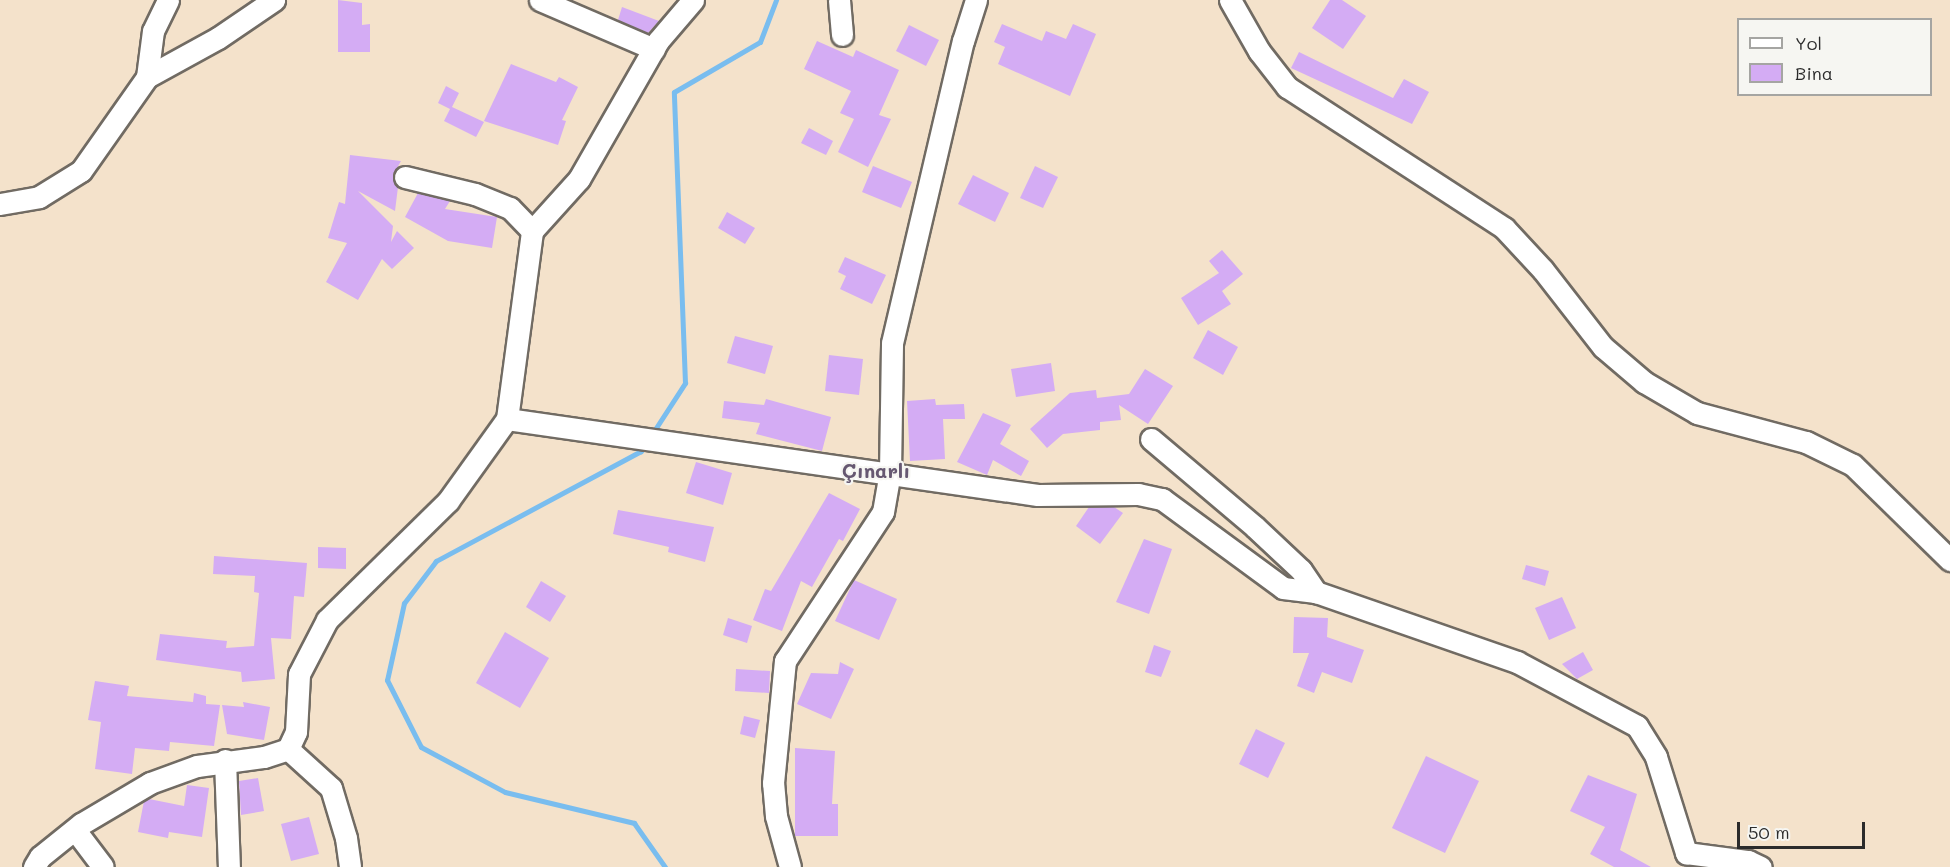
<!DOCTYPE html>
<html>
<head>
<meta charset="utf-8">
<style>
  body { margin:0 }
  #map { position:relative; width:1950px; height:867px; overflow:hidden; background:#f4e2cb; font-family:Mali,sans-serif }
  div>[style] { position:absolute }
  .stream>* { height:5px; margin:-2.5px; padding:0 2.5px; transform-origin:2.5px; border-radius:2.5px; background:#79bdef }
  .building>* { inset:0; background:#d4acf4 }
  .roads { filter:drop-shadow(2px 0 #716b63) drop-shadow(-2px 0 #716b63) drop-shadow(0 2px #716b63) drop-shadow(0 -2px #716b63) }
  .minor>* { height:21px; margin:-10.5px; padding:0 10.5px; transform-origin:10.5px; border-radius:10.5px; background:#fff }
  span { translate:-50% -50%; white-space:nowrap; text-align:center; line-height:1.15; -webkit-text-stroke:4.5px #f6f6f2; paint-order:stroke }
  .quarter-label { font-size:20px; color:#665871; font-weight:700 }
  .legend { position:absolute; left:1737px; top:18px; width:195px; height:78px; box-sizing:border-box; background:#f6f6f2; border:2px solid #a5a5a2; margin:0; padding:8px 10px; list-style:none; font-size:18px; color:#2b2b2b }
  .legend li { display:flex; align-items:center; gap:12px; height:30px }
  .legend b { width:30px; border:2px solid #a5a5a2 }
  .scale { position:absolute; left:1737px; top:822px; width:128px; height:27px; box-sizing:border-box; border:3px solid #2b2b2b; border-top:0; padding-left:8px; font-size:18px; line-height:21px; white-space:nowrap; color:#2b2b2b; -webkit-text-stroke:4px #f6f6f2; paint-order:stroke }
</style>
</head>
<body>
<div id="map">
  <div class="stream">
    <div style="left:652px;top:434px;width:61px;rotate:-57.1deg"></div>
    <div style="left:685px;top:383px;width:291px;rotate:-92.2deg"></div>
    <div style="left:674px;top:92px;width:99px;rotate:-30.2deg"></div>
    <div style="left:760px;top:42px;width:45px;rotate:-69.1deg"></div>
    <div style="left:646px;top:444px;width:9px;rotate:126deg"></div>
    <div style="left:641px;top:451px;width:233px;rotate:151.8deg"></div>
    <div style="left:436px;top:561px;width:53px;rotate:127.3deg"></div>
    <div style="left:404px;top:603px;width:79px;rotate:102.4deg"></div>
    <div style="left:387px;top:680px;width:75px;rotate:63.1deg"></div>
    <div style="left:421px;top:747px;width:95px;rotate:28.2deg"></div>
    <div style="left:505px;top:792px;width:133px;rotate:13.5deg"></div>
    <div style="left:634px;top:823px;width:54px;rotate:54.8deg"></div>
  </div>
  <div class="building">
    <div style="clip-path:polygon(338px 0,362px 3px,362px 25px,370px 24px,370px 52px,338px 52px)"></div>
    <div style="clip-path:polygon(1330px 0,1342px 0,1366px 16px,1343px 49px,1312px 28px)"></div>
    <div style="clip-path:polygon(622px 7px,659px 21px,648px 33px,618px 20px)"></div>
    <div style="clip-path:polygon(1002px 24px,1042px 41px,1046px 31px,1066px 39px,1073px 24px,1096px 34px,1070px 96px,998px 64px,1005px 47px,994px 42px)"></div>
    <div style="clip-path:polygon(909px 25px,939px 40px,926px 66px,896px 51px)"></div>
    <div style="clip-path:polygon(817px 41px,853px 57px,856px 50px,899px 70px,879px 115px,891px 119px,868px 167px,838px 152px,854px 119px,840px 113px,851px 91px,804px 69px)"></div>
    <div style="clip-path:polygon(1299px 52px,1393px 98px,1404px 79px,1429px 92px,1412px 124px,1291px 68px)"></div>
    <div style="clip-path:polygon(511px 64px,556px 82px,559px 77px,578px 87px,562px 120px,566px 121px,558px 145px,484px 121px)"></div>
    <div style="clip-path:polygon(446px 86px,459px 93px,452px 107px,484px 122px,476px 137px,444px 121px,450px 109px,438px 103px)"></div>
    <div style="clip-path:polygon(809px 128px,833px 141px,826px 155px,801px 143px)"></div>
    <div style="clip-path:polygon(350px 155px,401px 161px,393px 175px,398px 187px,395px 211px,358px 191px,393px 226px,391px 242px,397px 231px,414px 248px,392px 269px,382px 259px,358px 300px,326px 282px,347px 243px,328px 238px,339px 202px,345px 204px)"></div>
    <div style="clip-path:polygon(873px 166px,912px 182px,901px 208px,862px 192px)"></div>
    <div style="clip-path:polygon(1035px 166px,1058px 177px,1043px 208px,1020px 198px)"></div>
    <div style="clip-path:polygon(973px 175px,1009px 193px,995px 222px,958px 204px)"></div>
    <div style="clip-path:polygon(418px 193px,450px 201px,445px 209px,497px 217px,492px 248px,448px 241px,405px 217px)"></div>
    <div style="clip-path:polygon(727px 212px,755px 228px,745px 244px,718px 228px)"></div>
    <div style="clip-path:polygon(1222px 250px,1243px 274px,1222px 291px,1231px 304px,1198px 325px,1181px 298px,1219px 273px,1209px 261px)"></div>
    <div style="clip-path:polygon(845px 257px,886px 275px,872px 304px,840px 289px,846px 276px,838px 272px)"></div>
    <div style="clip-path:polygon(1208px 330px,1238px 347px,1223px 375px,1193px 358px)"></div>
    <div style="clip-path:polygon(735px 336px,773px 346px,765px 374px,727px 363px)"></div>
    <div style="clip-path:polygon(829px 355px,863px 359px,859px 395px,825px 391px)"></div>
    <div style="clip-path:polygon(1051px 363px,1055px 391px,1016px 397px,1011px 369px)"></div>
    <div style="clip-path:polygon(1145px 369px,1173px 386px,1148px 424px,1119px 405px,1121px 420px,1100px 422px,1100px 430px,1063px 434px,1047px 448px,1030px 429px,1070px 393px,1096px 390px,1097px 398px,1129px 394px)"></div>
    <div style="clip-path:polygon(766px 399px,831px 417px,822px 451px,756px 434px,760px 423px,722px 418px,724px 401px,764px 405px)"></div>
    <div style="clip-path:polygon(935px 399px,936px 405px,964px 404px,965px 419px,943px 419px,945px 459px,910px 461px,907px 401px)"></div>
    <div style="clip-path:polygon(983px 413px,1011px 425px,1000px 444px,1029px 461px,1021px 476px,993px 460px,987px 475px,957px 462px)"></div>
    <div style="clip-path:polygon(696px 462px,732px 473px,723px 505px,686px 493px)"></div>
    <div style="clip-path:polygon(829px 493px,860px 509px,843px 541px,839px 539px,812px 587px,801px 581px,782px 631px,753px 620px,765px 589px,771px 591px)"></div>
    <div style="clip-path:polygon(1089px 507px,1114px 507px,1123px 513px,1100px 544px,1076px 526px)"></div>
    <div style="clip-path:polygon(618px 510px,714px 527px,705px 562px,668px 552px,669px 547px,613px 534px)"></div>
    <div style="clip-path:polygon(1144px 539px,1172px 549px,1149px 614px,1116px 602px)"></div>
    <div style="clip-path:polygon(318px 547px,346px 548px,346px 569px,318px 568px)"></div>
    <div style="clip-path:polygon(214px 556px,307px 563px,304px 597px,294px 596px,291px 639px,271px 638px,275px 679px,242px 682px,241px 672px,156px 660px,160px 634px,227px 641px,226px 648px,254px 646px,259px 593px,254px 592px,255px 576px,213px 574px)"></div>
    <div style="clip-path:polygon(1526px 565px,1549px 571px,1545px 586px,1522px 579px)"></div>
    <div style="clip-path:polygon(854px 580px,897px 599px,879px 640px,835px 621px)"></div>
    <div style="clip-path:polygon(541px 581px,566px 596px,550px 622px,526px 607px)"></div>
    <div style="clip-path:polygon(1562px 597px,1576px 628px,1549px 640px,1535px 608px)"></div>
    <div style="clip-path:polygon(1294px 617px,1328px 618px,1327px 637px,1364px 650px,1352px 683px,1322px 672px,1314px 693px,1297px 686px,1309px 653px,1293px 653px)"></div>
    <div style="clip-path:polygon(728px 618px,752px 626px,747px 643px,723px 635px)"></div>
    <div style="clip-path:polygon(505px 632px,549px 658px,520px 708px,476px 683px)"></div>
    <div style="clip-path:polygon(1154px 645px,1171px 651px,1161px 677px,1145px 672px)"></div>
    <div style="clip-path:polygon(1583px 652px,1593px 670px,1577px 679px,1562px 664px)"></div>
    <div style="clip-path:polygon(840px 662px,854px 669px,831px 719px,797px 704px,811px 673px,838px 674px)"></div>
    <div style="clip-path:polygon(736px 669px,770px 671px,769px 693px,735px 691px)"></div>
    <div style="clip-path:polygon(95px 681px,129px 686px,127px 696px,193px 702px,194px 693px,206px 696px,206px 704px,220px 705px,214px 746px,170px 742px,169px 751px,135px 748px,132px 774px,95px 769px,101px 722px,88px 720px)"></div>
    <div style="clip-path:polygon(243px 702px,270px 707px,264px 740px,227px 734px,222px 705px,244px 707px)"></div>
    <div style="clip-path:polygon(744px 716px,760px 720px,755px 738px,740px 734px)"></div>
    <div style="clip-path:polygon(1256px 729px,1285px 743px,1268px 778px,1239px 764px)"></div>
    <div style="clip-path:polygon(795px 748px,835px 751px,832px 804px,838px 804px,838px 836px,795px 836px)"></div>
    <div style="clip-path:polygon(1426px 756px,1479px 781px,1445px 853px,1392px 828px)"></div>
    <div style="clip-path:polygon(1588px 775px,1637px 794px,1620px 850px,1651px 867px,1614px 867px,1590px 854px,1605px 827px,1570px 811px)"></div>
    <div style="clip-path:polygon(258px 778px,264px 811px,241px 815px,239px 781px)"></div>
    <div style="clip-path:polygon(187px 785px,209px 788px,202px 837px,169px 832px,168px 838px,138px 832px,144px 801px,149px 799px,184px 806px)"></div>
    <div style="clip-path:polygon(309px 817px,319px 854px,291px 861px,281px 824px)"></div>
  </div>
  <div class="roads">
    <div class="minor">
      <div style="left:540px;top:0;width:124px;rotate:23.3deg"></div>
      <div style="left:839px;top:0;width:35px;rotate:85deg"></div>
      <div style="left:1230px;top:0;width:59px;rotate:60.4deg"></div>
      <div style="left:1259px;top:51px;width:46px;rotate:52.1deg"></div>
      <div style="left:1287px;top:87px;width:259px;rotate:33deg"></div>
      <div style="left:1504px;top:228px;width:57px;rotate:47.1deg"></div>
      <div style="left:1543px;top:270px;width:98px;rotate:52.1deg"></div>
      <div style="left:1603px;top:347px;width:54px;rotate:40.5deg"></div>
      <div style="left:1644px;top:382px;width:61px;rotate:30.3deg"></div>
      <div style="left:1697px;top:413px;width:113px;rotate:14.9deg"></div>
      <div style="left:1806px;top:442px;width:52px;rotate:26.1deg"></div>
      <div style="left:1853px;top:465px;width:136px;rotate:44.4deg"></div>
      <div style="left:147px;top:77px;width:46px;rotate:-82.6deg"></div>
      <div style="left:153px;top:31px;width:34px;rotate:-64deg"></div>
      <div style="left:405px;top:177px;width:72px;rotate:13.7deg"></div>
      <div style="left:475px;top:194px;width:38px;rotate:22deg"></div>
      <div style="left:510px;top:208px;width:32px;rotate:46deg"></div>
      <div style="left:0;top:204px;width:40px;rotate:-10deg"></div>
      <div style="left:39px;top:197px;width:49px;rotate:-31.8deg"></div>
      <div style="left:81px;top:171px;width:115px;rotate:-54.9deg"></div>
      <div style="left:147px;top:77px;width:81px;rotate:-28.8deg"></div>
      <div style="left:218px;top:38px;width:68px;rotate:-34.2deg"></div>
      <div style="left:507px;top:419px;width:536px;rotate:8.15deg"></div>
      <div style="left:1038px;top:495px;width:100px;rotate:-0.6deg"></div>
      <div style="left:1138px;top:494px;width:25px;rotate:12deg"></div>
      <div style="left:1162px;top:499px;width:150px;rotate:36.3deg"></div>
      <div style="left:1283px;top:588px;width:33px;rotate:7deg"></div>
      <div style="left:1316px;top:592px;width:213px;rotate:19.2deg"></div>
      <div style="left:1517px;top:662px;width:136px;rotate:28.1deg"></div>
      <div style="left:1637px;top:726px;width:36px;rotate:58deg"></div>
      <div style="left:1656px;top:757px;width:101px;rotate:72.6deg"></div>
      <div style="left:1686px;top:853px;width:63px;rotate:7.4deg"></div>
      <div style="left:1748px;top:861px;width:14px;rotate:25deg"></div>
      <div style="left:1151px;top:439px;width:136px;rotate:40.2deg"></div>
      <div style="left:1255px;top:527px;width:63px;rotate:43.1deg"></div>
      <div style="left:1301px;top:570px;width:27px;rotate:56deg"></div>
      <div style="left:288px;top:749px;width:58px;rotate:42.2deg"></div>
      <div style="left:331px;top:788px;width:52px;rotate:73.3deg"></div>
      <div style="left:346px;top:838px;width:29px;rotate:82deg"></div>
      <div style="left:225px;top:760px;width:107px;rotate:87.9deg"></div>
      <div style="left:75px;top:830px;width:46px;rotate:52.9deg"></div>
      <div style="left:34px;top:867px;width:12px;rotate:-59deg"></div>
      <div style="left:40px;top:857px;width:53px;rotate:-38.8deg"></div>
      <div style="left:81px;top:824px;width:80px;rotate:-30.7deg"></div>
      <div style="left:150px;top:783px;width:50px;rotate:-19.9deg"></div>
      <div style="left:197px;top:766px;width:68px;rotate:-7.7deg"></div>
      <div style="left:264px;top:757px;width:25px;rotate:-18deg"></div>
      <div style="left:288px;top:749px;width:19px;rotate:-65deg"></div>
      <div style="left:296px;top:732px;width:58px;rotate:-87deg"></div>
      <div style="left:299px;top:674px;width:61px;rotate:-62.6deg"></div>
      <div style="left:327px;top:620px;width:170px;rotate:-44.5deg"></div>
      <div style="left:448px;top:501px;width:101px;rotate:-54.3deg"></div>
      <div style="left:507px;top:419px;width:190px;rotate:-82.4deg"></div>
      <div style="left:532px;top:231px;width:70px;rotate:-47.9deg"></div>
      <div style="left:579px;top:179px;width:159px;rotate:-60.2deg"></div>
      <div style="left:658px;top:41px;width:54px;rotate:-49.5deg"></div>
      <div style="left:790px;top:867px;width:53px;rotate:-105.4deg"></div>
      <div style="left:776px;top:816px;width:33px;rotate:-95deg"></div>
      <div style="left:773px;top:783px;width:123px;rotate:-84.4deg"></div>
      <div style="left:785px;top:661px;width:178px;rotate:-56.7deg"></div>
      <div style="left:883px;top:512px;width:41px;rotate:-80.1deg"></div>
      <div style="left:890px;top:472px;width:129px;rotate:-89.1deg"></div>
      <div style="left:892px;top:343px;width:310px;rotate:-76.8deg"></div>
      <div style="left:963px;top:41px;width:43px;rotate:-72.4deg"></div>
    </div>
  </div>
  <div class="quarter-label">
    <span style="left:876px;top:470px">Çınarlı</span>
  </div>
  <ul class="legend">
  <li><b style="height:8px;background:#fff"></b>Yol</li>
  <li><b style="height:16px;background:#d4acf4"></b>Bina</li>
  </ul>
  <div class="scale">50 m</div>
</div>
</body>
</html>
